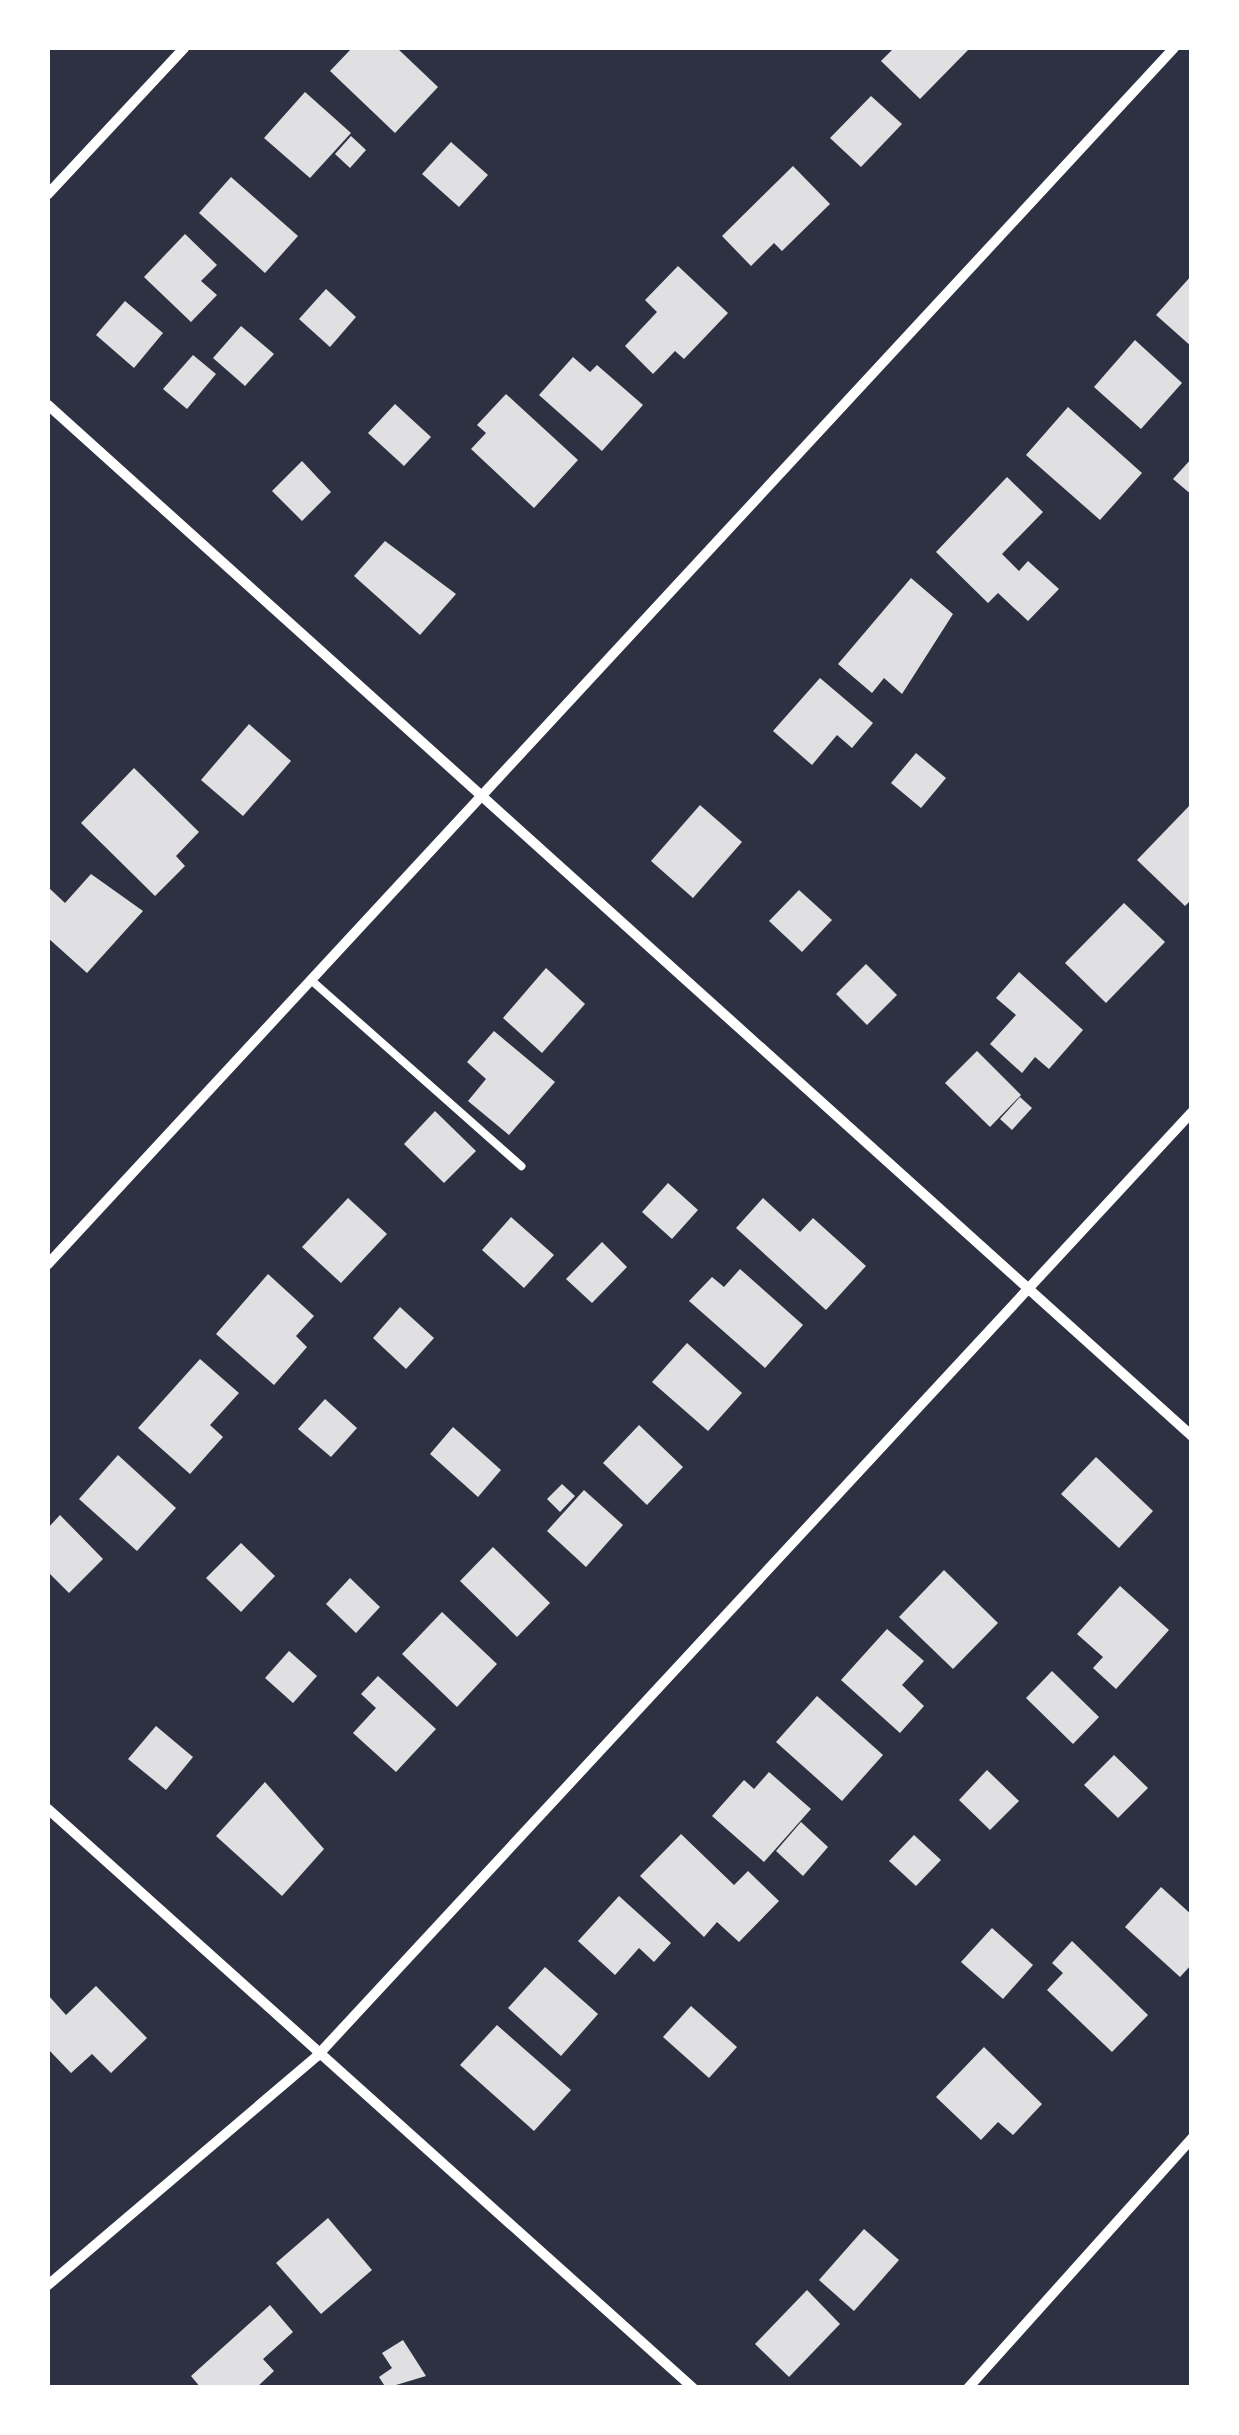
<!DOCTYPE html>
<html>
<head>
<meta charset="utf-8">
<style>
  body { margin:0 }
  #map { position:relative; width:1239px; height:2435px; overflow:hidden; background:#2d3142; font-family:Raleway,sans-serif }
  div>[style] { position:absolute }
  .building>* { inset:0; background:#e0e0e3 }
  .service>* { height:8px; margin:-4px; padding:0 4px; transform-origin:4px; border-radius:4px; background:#fff }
  .minor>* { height:10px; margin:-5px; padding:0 5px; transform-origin:5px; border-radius:5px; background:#fff }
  span { translate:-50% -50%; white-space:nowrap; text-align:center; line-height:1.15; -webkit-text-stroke:8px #fff; paint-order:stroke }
  .frame { position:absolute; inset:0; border:50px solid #fff; pointer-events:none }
</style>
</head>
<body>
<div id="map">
  <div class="building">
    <div style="clip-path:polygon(352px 48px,397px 48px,438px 87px,395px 133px,330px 71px)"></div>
    <div style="clip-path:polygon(894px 48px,970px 48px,920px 99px,881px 61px)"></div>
    <div style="clip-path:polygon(305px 92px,351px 133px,310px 178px,264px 138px)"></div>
    <div style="clip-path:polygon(871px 96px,902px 124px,861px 167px,830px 138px)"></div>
    <div style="clip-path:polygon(351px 136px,366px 150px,350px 168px,335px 154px)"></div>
    <div style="clip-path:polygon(451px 142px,488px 175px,459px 207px,422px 174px)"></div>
    <div style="clip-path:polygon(793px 166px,830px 204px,782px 251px,774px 243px,751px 266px,722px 236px)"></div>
    <div style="clip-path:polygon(231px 177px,298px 236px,265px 273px,199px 213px)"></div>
    <div style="clip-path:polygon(185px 234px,217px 265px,201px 281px,217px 295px,191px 322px,144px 277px)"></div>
    <div style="clip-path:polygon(678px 266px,728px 313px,684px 359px,675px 351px,653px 374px,625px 346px,657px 312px,645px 300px)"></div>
    <div style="clip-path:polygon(1192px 275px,1192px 347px,1156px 315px)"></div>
    <div style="clip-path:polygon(326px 289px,356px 317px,330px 347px,299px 319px)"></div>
    <div style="clip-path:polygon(125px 301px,163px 333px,134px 368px,96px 335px)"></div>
    <div style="clip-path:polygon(241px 326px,274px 354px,245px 386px,213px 358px)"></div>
    <div style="clip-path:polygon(1135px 340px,1182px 383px,1141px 429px,1094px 387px)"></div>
    <div style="clip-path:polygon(193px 355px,216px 374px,187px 409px,163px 389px)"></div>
    <div style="clip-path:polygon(573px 357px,590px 372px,597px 365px,643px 405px,602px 451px,539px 395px)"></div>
    <div style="clip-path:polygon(506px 394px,578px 460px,534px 508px,471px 449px,486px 433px,477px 425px)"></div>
    <div style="clip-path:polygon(395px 404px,431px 437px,404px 466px,368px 433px)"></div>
    <div style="clip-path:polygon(1068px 407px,1142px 473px,1100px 520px,1026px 455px)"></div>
    <div style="clip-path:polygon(1192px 458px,1192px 495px,1173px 479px)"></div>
    <div style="clip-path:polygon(302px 461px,331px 492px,302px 521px,272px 491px)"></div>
    <div style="clip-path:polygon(1007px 477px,1043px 512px,1002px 554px,1019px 571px,1028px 561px,1059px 589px,1028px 621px,998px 593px,988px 603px,936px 552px)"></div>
    <div style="clip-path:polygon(385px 541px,456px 594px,420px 635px,354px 576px)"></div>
    <div style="clip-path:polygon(911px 578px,953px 614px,902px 694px,884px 678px,872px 693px,838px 664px)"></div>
    <div style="clip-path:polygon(820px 678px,873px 723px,852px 748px,837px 735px,812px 765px,773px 731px)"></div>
    <div style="clip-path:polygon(249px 724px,291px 761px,243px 816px,201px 780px)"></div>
    <div style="clip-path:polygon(916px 753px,946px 778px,921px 808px,891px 783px)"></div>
    <div style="clip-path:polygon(134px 768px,199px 832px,176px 856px,185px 866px,155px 896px,81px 823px)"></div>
    <div style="clip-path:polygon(1192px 803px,1192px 899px,1185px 906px,1137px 860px)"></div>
    <div style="clip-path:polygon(700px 805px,742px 842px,693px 898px,651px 861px)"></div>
    <div style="clip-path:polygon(91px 874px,143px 911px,87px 973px,48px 938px,48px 887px,65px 903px)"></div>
    <div style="clip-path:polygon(799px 890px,832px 920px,802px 952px,769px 921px)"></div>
    <div style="clip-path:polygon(1124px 903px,1165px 942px,1106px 1003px,1065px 963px)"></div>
    <div style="clip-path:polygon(866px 964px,897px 995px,867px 1025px,836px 994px)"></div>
    <div style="clip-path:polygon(546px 968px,585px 1004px,542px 1053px,503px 1018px)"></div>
    <div style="clip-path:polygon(1019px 972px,1083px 1030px,1049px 1069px,1035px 1057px,1022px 1073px,990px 1044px,1016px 1015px,996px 998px)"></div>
    <div style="clip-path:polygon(494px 1031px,555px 1082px,509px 1135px,468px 1101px,486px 1079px,467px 1062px)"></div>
    <div style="clip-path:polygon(977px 1051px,1021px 1095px,990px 1127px,945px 1083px)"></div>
    <div style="clip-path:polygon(1020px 1097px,1032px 1108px,1012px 1130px,1000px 1119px)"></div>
    <div style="clip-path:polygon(435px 1111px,476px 1151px,444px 1183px,404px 1144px)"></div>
    <div style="clip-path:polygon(668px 1183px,698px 1210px,672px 1239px,642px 1212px)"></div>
    <div style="clip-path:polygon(348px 1198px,387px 1234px,341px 1283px,302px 1247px)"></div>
    <div style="clip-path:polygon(763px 1198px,800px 1232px,813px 1218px,866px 1266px,826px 1310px,736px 1228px)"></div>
    <div style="clip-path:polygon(511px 1217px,554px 1255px,524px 1288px,482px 1250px)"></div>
    <div style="clip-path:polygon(602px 1242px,627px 1267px,592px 1303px,566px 1279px)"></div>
    <div style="clip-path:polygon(740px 1269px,803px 1325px,765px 1368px,689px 1301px,712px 1277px,724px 1287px)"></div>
    <div style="clip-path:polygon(268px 1274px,314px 1316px,296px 1336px,307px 1347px,274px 1385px,216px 1334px)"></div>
    <div style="clip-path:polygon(400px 1307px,434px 1338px,406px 1369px,373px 1338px)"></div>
    <div style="clip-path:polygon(687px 1343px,742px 1393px,708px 1431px,652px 1382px)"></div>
    <div style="clip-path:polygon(200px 1359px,239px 1393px,210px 1425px,223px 1437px,190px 1474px,138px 1428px)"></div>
    <div style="clip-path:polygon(325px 1399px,357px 1428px,331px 1457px,298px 1429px)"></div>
    <div style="clip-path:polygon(639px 1425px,683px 1467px,647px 1505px,603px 1463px)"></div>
    <div style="clip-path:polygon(453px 1427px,501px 1470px,478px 1497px,430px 1454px)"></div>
    <div style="clip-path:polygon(118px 1455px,176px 1508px,137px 1551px,79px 1499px)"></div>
    <div style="clip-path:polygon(1096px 1457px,1153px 1511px,1119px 1548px,1061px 1494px)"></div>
    <div style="clip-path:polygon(562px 1484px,575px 1496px,560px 1512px,547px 1499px)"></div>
    <div style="clip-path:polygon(584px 1490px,623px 1525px,586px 1567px,547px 1531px)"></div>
    <div style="clip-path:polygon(60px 1515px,103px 1559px,69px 1593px,48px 1572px,48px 1528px)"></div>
    <div style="clip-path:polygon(241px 1543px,275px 1576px,241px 1612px,206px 1578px)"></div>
    <div style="clip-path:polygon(493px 1547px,550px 1603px,517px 1637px,460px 1581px)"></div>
    <div style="clip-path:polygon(944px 1570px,998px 1623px,953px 1669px,899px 1617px)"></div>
    <div style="clip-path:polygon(350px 1578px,380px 1607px,356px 1633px,326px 1604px)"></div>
    <div style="clip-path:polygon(1120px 1586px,1169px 1630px,1116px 1689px,1093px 1668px,1103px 1657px,1077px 1634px)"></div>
    <div style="clip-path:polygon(442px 1612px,497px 1664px,457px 1707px,402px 1654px)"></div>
    <div style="clip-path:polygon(887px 1629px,924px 1661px,902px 1685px,924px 1706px,900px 1733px,841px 1680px)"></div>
    <div style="clip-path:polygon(289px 1651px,317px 1676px,293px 1703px,265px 1678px)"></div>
    <div style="clip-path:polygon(1052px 1671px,1099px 1717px,1073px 1744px,1026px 1698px)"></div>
    <div style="clip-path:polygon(378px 1676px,436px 1729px,396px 1772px,353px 1733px,376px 1708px,361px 1694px)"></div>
    <div style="clip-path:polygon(817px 1696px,883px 1755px,842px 1801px,776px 1742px)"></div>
    <div style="clip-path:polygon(156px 1726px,193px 1757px,166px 1790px,128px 1759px)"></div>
    <div style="clip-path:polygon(1114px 1755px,1148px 1788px,1118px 1818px,1084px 1785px)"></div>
    <div style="clip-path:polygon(987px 1770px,1019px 1801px,990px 1830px,959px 1800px)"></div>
    <div style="clip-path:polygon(769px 1772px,811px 1809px,764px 1862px,712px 1816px,744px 1780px,754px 1789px)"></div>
    <div style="clip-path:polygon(265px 1782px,324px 1849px,282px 1896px,216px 1836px)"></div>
    <div style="clip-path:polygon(801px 1822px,828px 1847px,803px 1876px,776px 1851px)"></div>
    <div style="clip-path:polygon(681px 1834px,734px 1885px,748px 1871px,779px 1901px,739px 1942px,717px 1922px,704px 1937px,640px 1876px)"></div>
    <div style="clip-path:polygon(914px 1835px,941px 1860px,916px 1886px,889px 1861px)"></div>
    <div style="clip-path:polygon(1161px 1887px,1192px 1915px,1192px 1964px,1180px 1977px,1125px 1927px)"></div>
    <div style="clip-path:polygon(619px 1896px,671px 1943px,654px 1962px,639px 1948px,615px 1975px,578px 1941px)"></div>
    <div style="clip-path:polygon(992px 1928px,1033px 1965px,1003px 1999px,961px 1962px)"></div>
    <div style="clip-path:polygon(1072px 1941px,1148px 2015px,1112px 2052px,1047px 1990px,1063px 1973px,1052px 1963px)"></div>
    <div style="clip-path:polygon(545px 1967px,598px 2014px,561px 2056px,508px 2008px)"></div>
    <div style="clip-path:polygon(96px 1986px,147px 2038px,111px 2073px,92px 2054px,71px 2073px,48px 2049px,48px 1995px,66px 2015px)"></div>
    <div style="clip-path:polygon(691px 2006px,737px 2047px,709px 2078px,663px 2037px)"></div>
    <div style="clip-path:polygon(497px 2025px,571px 2090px,534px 2131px,460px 2065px)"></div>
    <div style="clip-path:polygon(984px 2047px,1042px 2104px,1013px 2135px,998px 2122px,981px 2140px,936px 2097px)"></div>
    <div style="clip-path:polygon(328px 2218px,372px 2270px,321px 2314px,276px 2263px)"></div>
    <div style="clip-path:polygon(864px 2229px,899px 2260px,854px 2311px,819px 2280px)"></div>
    <div style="clip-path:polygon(807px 2290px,840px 2324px,789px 2377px,755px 2344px)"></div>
    <div style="clip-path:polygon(270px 2305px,293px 2332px,263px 2359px,274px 2371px,256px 2388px,201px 2388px,191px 2376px)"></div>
    <div style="clip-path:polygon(403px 2340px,426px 2376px,386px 2388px,379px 2377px,392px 2368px,382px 2353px)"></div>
  </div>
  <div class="service">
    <div style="left:311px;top:980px;width:281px;rotate:41.5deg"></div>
  </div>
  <div class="minor">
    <div style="left:48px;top:194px;width:200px;rotate:-47deg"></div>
    <div style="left:48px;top:405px;width:1540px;rotate:42.03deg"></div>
    <div style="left:48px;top:1264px;width:1657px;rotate:-47.2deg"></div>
    <div style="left:48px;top:1809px;width:867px;rotate:41.91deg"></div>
    <div style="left:48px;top:2285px;width:353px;rotate:-40.4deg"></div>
    <div style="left:317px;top:2056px;width:1287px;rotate:-47.17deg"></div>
    <div style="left:968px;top:2388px;width:336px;rotate:-48.1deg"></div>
  </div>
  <div class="frame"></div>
</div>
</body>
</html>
